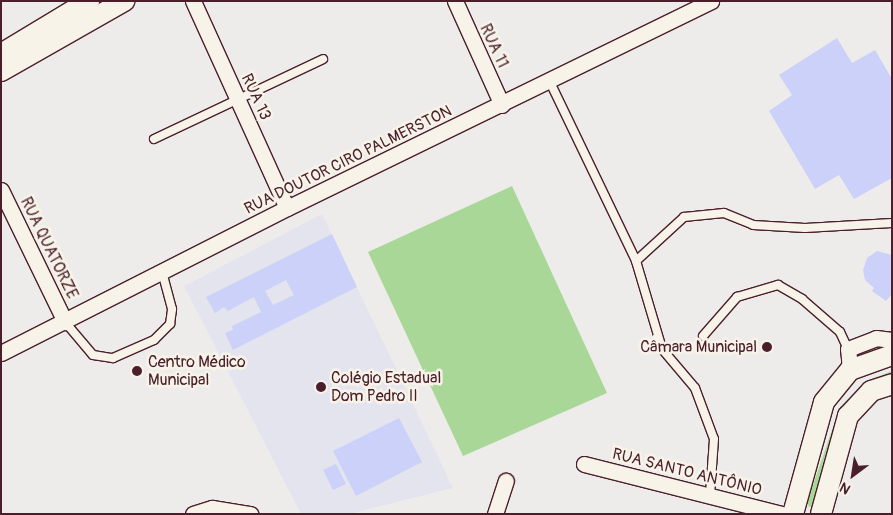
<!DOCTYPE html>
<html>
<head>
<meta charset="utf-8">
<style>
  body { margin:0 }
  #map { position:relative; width:893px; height:515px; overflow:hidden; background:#eeeceb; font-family:Pangolin,sans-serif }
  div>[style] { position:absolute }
  .built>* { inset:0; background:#e4e4ef }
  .green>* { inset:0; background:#a8d797 }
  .building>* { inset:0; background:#cbd1f9 }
  .roads { filter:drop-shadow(1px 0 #4a1f2b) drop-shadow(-1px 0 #4a1f2b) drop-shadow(0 1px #4a1f2b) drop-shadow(0 -1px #4a1f2b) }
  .lane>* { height:8px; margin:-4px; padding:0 4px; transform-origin:4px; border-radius:4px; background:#f7f3e8 }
  .street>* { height:15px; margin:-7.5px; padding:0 7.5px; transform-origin:7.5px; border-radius:7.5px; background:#f7f3e8 }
  .secondary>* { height:20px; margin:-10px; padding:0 10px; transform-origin:10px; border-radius:10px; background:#f7f3e8 }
  .dots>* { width:14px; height:14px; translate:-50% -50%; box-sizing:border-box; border:2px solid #f7f3e8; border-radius:50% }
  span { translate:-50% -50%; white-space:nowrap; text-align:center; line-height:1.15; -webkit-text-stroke:5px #f7f3e8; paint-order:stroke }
  .street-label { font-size:16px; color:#4a1f2b }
  .poi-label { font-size:16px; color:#4a1f2b }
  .right { translate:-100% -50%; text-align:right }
  .left { translate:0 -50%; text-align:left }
  .frame { position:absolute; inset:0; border:2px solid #4a1f2b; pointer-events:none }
  .north { position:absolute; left:828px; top:450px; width:50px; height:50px; -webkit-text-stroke:4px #f7f3e8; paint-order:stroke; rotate:211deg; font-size:14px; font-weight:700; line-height:20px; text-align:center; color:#4a1f2b }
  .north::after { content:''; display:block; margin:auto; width:18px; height:22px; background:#4a1f2b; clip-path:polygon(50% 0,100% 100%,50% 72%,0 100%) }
</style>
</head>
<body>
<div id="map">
  <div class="built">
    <div style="clip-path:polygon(322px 214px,453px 488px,349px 514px,301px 514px,184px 286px)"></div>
  </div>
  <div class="green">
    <div style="clip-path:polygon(512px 186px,607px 393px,463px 456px,368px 252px)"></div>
    <div style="clip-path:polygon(892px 371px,892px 378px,876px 384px,814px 506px,809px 507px,807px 502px,840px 407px,866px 381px)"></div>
  </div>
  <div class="building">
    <div style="clip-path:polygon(837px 38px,852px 63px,875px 50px,892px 79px,892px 178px,854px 199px,839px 175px,815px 189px,769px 111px,792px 95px,779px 75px)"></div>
    <div style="clip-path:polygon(evenodd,332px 234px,357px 287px,233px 350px,225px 333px,233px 330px,232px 326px,261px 312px,254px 297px,228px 311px,224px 307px,215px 313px,206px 297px,332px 234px,286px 280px,294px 295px,273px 305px,265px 291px,286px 280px)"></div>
    <div style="clip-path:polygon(877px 251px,892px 255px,892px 294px,886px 301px,872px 291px,874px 288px,865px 280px,863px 270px,867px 258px)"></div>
    <div style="clip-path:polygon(399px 418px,422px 462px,356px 496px,333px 451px)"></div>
    <div style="clip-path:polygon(336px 464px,346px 484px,333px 490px,323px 470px)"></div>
  </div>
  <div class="roads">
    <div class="lane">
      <div style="left:550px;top:82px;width:199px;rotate:64.3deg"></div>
      <div style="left:636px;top:261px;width:92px;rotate:73.5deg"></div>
      <div style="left:662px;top:349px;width:51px;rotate:49.8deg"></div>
      <div style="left:695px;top:388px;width:54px;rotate:69.6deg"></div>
      <div style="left:714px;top:439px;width:56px;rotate:94.1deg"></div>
      <div style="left:154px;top:139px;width:187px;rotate:-25.3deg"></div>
      <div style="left:636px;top:261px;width:65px;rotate:-42.5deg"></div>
      <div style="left:684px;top:217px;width:40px;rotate:-5.7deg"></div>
      <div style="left:724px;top:213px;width:31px;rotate:22deg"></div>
      <div style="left:753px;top:225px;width:52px;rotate:3.3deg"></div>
      <div style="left:805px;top:228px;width:87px;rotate:-3.3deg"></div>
      <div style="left:65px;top:322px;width:43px;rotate:49.7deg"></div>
      <div style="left:93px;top:355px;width:20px;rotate:9deg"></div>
      <div style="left:113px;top:358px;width:45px;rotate:-23.7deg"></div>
      <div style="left:154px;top:340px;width:23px;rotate:-45deg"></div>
      <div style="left:170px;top:324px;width:15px;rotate:-82deg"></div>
      <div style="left:172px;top:309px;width:39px;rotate:-105deg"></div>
      <div style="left:703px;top:336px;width:52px;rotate:-48.9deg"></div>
      <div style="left:737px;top:297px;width:43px;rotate:-16.3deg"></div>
      <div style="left:778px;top:285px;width:28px;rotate:30deg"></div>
      <div style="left:802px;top:299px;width:50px;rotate:41deg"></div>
      <div style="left:840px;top:332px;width:19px;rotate:65deg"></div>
    </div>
    <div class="street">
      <div style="left:193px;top:1px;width:227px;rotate:65.6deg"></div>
      <div style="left:455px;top:1px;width:114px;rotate:65.7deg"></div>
      <div style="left:1px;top:190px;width:147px;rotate:64.1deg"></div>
      <div style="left:1px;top:353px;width:321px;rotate:-26.9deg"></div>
      <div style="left:287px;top:208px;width:472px;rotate:-26deg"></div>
      <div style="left:850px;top:370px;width:21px;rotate:-95deg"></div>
      <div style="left:848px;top:349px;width:30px;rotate:-21deg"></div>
      <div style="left:876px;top:338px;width:16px;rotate:7deg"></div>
      <div style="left:584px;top:464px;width:204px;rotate:14.2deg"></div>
      <div style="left:193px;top:514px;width:20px;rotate:-18deg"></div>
      <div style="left:212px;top:508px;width:39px;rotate:9deg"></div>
      <div style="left:495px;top:514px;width:35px;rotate:-72deg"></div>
    </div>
    <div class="secondary">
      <div style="left:1px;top:54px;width:103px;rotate:-31.1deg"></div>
      <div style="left:1px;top:71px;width:142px;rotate:-29.6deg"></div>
      <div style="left:793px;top:514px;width:116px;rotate:-74.5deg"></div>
      <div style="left:824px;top:402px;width:41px;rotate:-50.9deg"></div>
      <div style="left:850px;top:370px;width:45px;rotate:-19.7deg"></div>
      <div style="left:821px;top:514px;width:102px;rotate:-74.6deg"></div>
      <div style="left:848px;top:416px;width:34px;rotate:-47deg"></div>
      <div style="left:871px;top:391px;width:22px;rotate:-18deg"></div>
    </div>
  </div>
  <div class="dots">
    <div style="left:767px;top:347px;background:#4a1f2b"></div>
    <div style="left:137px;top:371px;background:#4a1f2b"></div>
    <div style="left:321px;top:387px;background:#4a1f2b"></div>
  </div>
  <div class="street-label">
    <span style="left:494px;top:46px;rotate:65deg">RUA 11</span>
    <span style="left:256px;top:97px;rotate:65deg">RUA 13</span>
    <span style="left:348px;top:160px;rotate:-26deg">RUA DOUTOR CIRO PALMERSTON</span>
    <span style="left:49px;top:248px;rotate:64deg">RUA QUATORZE</span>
    <span style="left:687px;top:472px;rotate:14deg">RUA SANTO ANTÔNIO</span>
  </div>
  <div class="poi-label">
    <span class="right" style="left:757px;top:347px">Câmara Municipal</span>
    <span class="left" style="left:148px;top:371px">Centro Médico<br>Municipal</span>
    <span class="left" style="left:331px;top:387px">Colégio Estadual<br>Dom Pedro II</span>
  </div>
  <div class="frame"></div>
  <div class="north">N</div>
</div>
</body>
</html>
